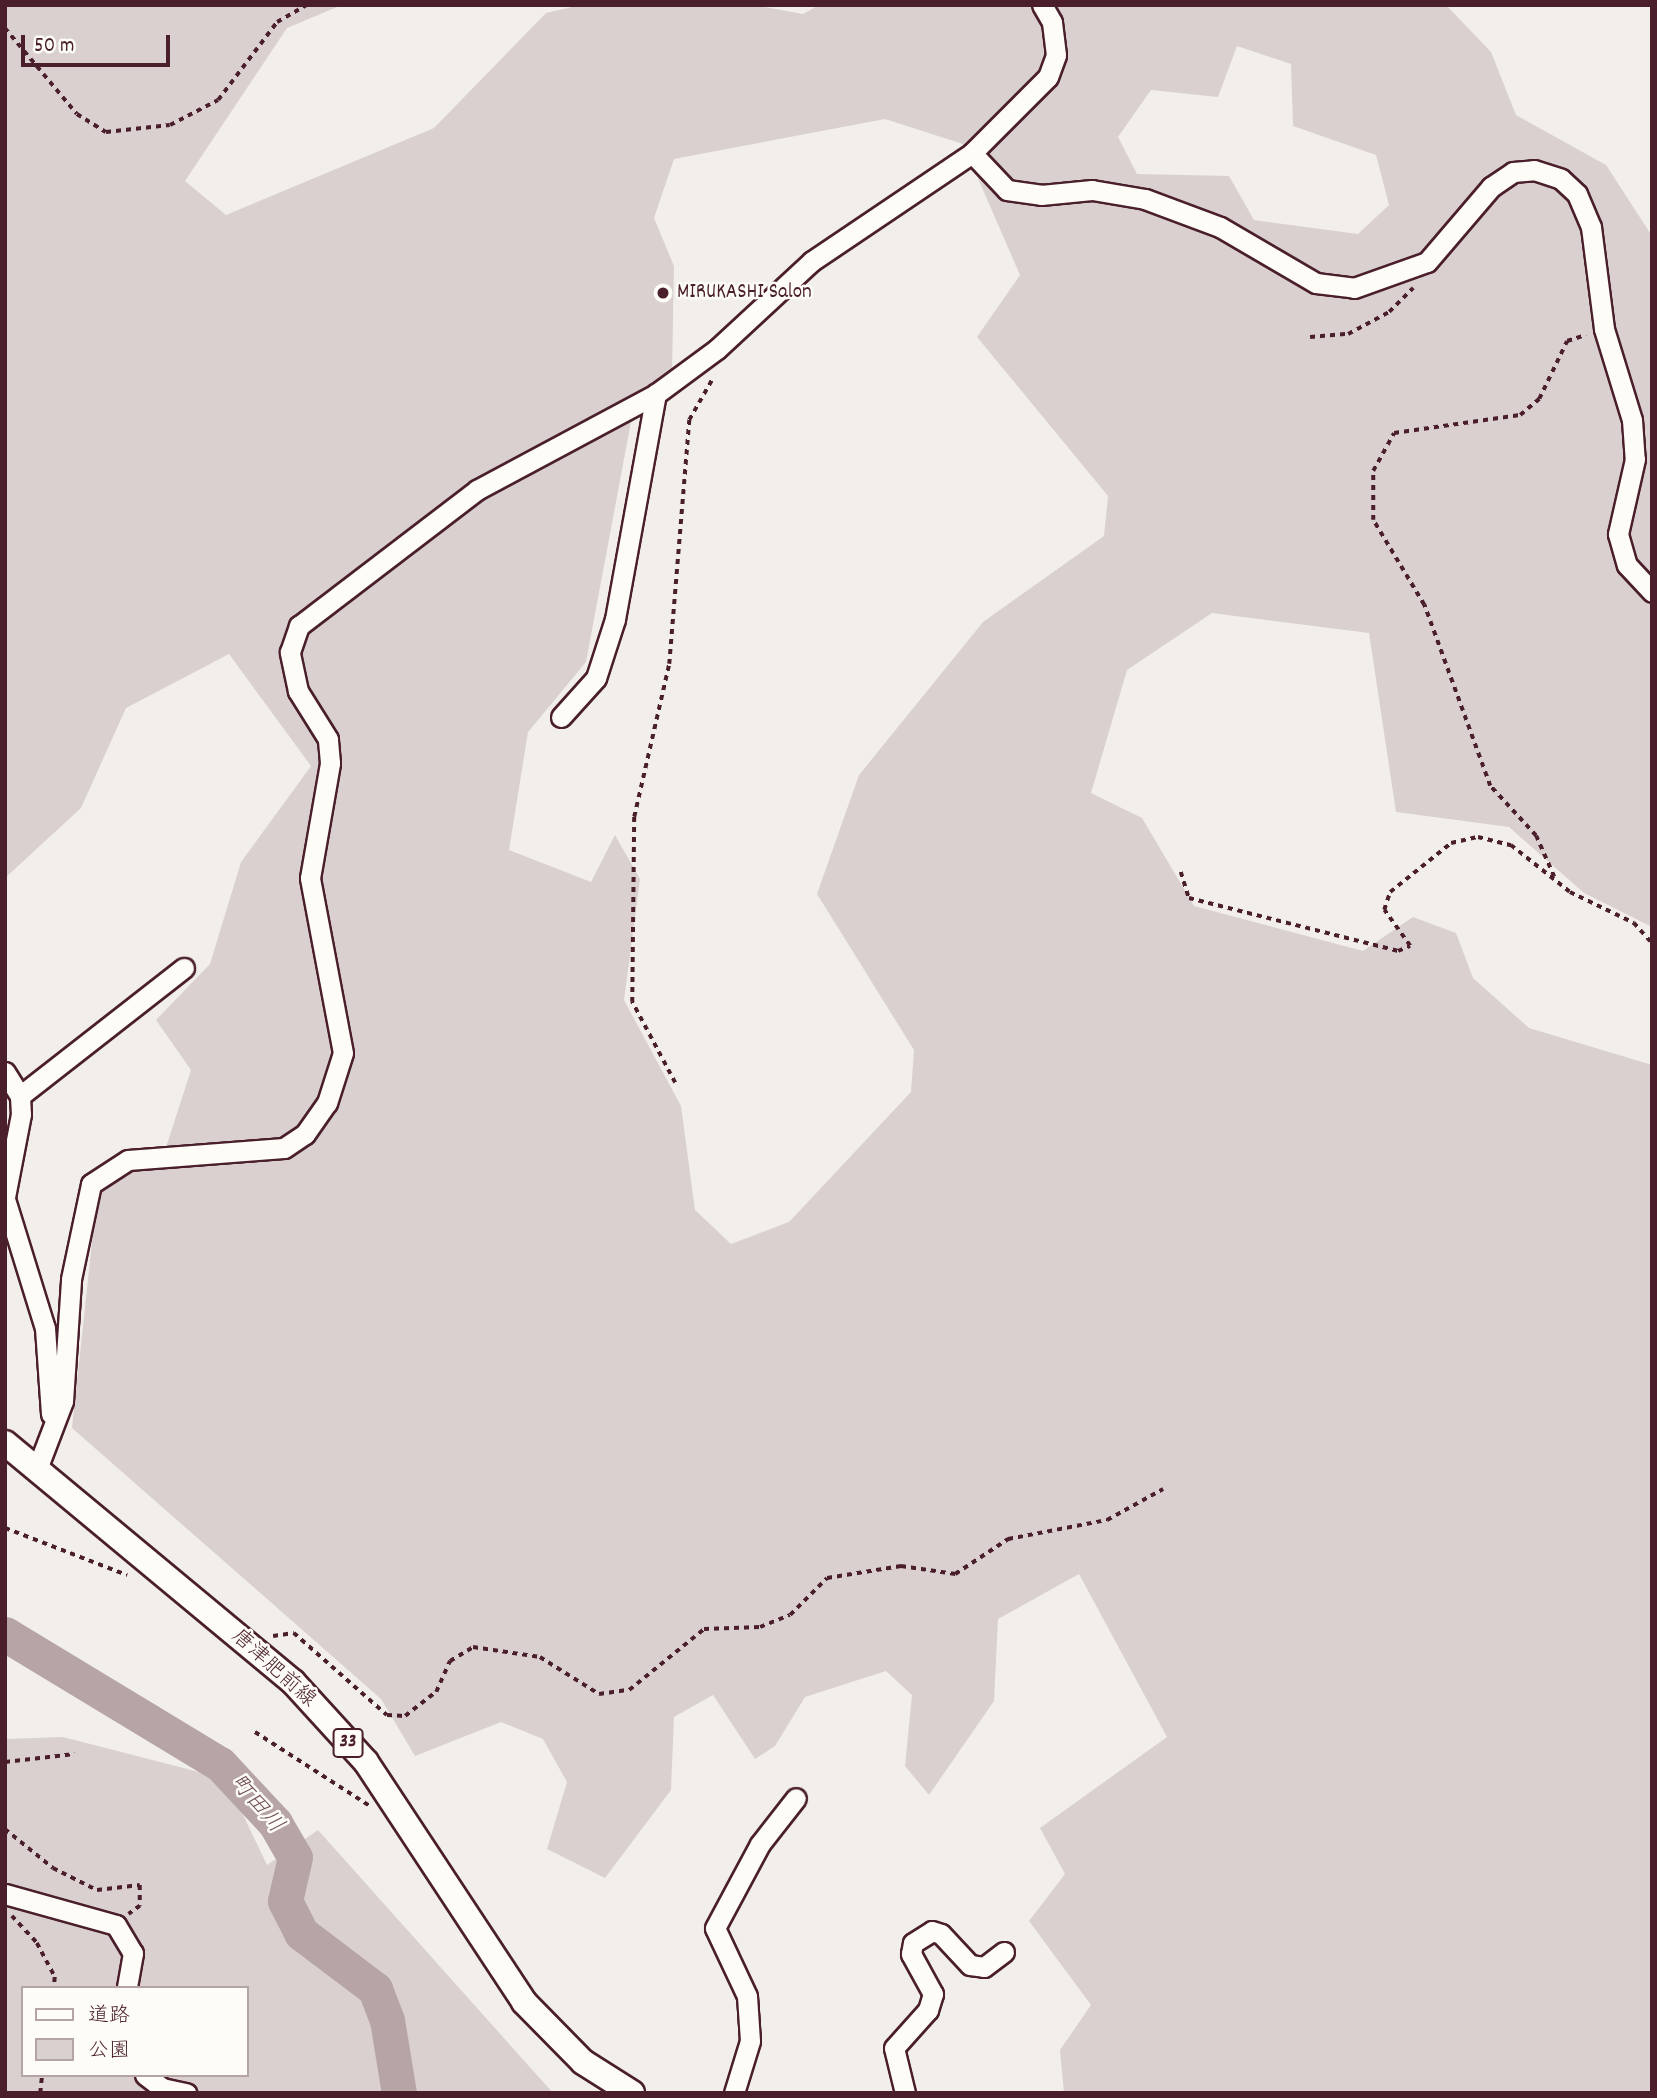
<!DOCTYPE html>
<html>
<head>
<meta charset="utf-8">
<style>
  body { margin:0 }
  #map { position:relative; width:1657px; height:2098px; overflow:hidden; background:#f2efeb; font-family:Dekko,"Klee One",sans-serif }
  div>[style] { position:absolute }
  .green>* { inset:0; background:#d9d0cf }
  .river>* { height:35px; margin:-17.5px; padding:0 17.5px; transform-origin:17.5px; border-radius:17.5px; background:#b7a5a6 }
  .path>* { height:3.5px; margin-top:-1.75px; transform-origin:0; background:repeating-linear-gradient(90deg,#4a1f2b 0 5px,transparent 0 10px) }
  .roads { filter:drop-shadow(2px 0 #4a1f2b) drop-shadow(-2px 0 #4a1f2b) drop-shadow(0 2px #4a1f2b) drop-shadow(0 -2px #4a1f2b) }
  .minor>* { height:19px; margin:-9.5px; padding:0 9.5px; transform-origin:9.5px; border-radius:9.5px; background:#fdfcf7 }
  .major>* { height:24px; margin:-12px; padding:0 12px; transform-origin:12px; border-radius:12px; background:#fdfcf7 }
  .dots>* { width:19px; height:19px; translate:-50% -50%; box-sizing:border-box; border:4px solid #fdfcf7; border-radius:50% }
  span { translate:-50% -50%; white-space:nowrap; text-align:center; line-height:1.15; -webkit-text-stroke:5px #fdfcf7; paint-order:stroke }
  .shield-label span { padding:2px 5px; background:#fdfcf7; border:2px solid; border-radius:5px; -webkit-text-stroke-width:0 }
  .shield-label { font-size:19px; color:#4a1f2b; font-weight:700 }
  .poi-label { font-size:21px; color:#4a1f2b }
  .left { translate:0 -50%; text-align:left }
  .street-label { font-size:21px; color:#4a1f2b }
  .water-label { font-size:23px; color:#704e56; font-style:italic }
  .frame { position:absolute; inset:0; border:7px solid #4a1f2b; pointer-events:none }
  .legend { position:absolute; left:21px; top:1986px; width:228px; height:91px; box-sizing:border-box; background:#fdfcf7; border:2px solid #b5a4a5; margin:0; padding:9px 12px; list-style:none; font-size:21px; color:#4a1f2b }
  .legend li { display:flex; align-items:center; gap:14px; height:35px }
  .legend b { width:35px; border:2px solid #b5a4a5 }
  .scale { position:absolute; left:21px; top:35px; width:149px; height:32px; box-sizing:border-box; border:4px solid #4a1f2b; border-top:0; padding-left:9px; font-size:21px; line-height:24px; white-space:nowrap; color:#4a1f2b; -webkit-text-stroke:5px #fdfcf7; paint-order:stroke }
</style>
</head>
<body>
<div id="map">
  <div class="green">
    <div style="clip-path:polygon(evenodd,5px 5px,342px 5px,287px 28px,185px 181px,226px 215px,434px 128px,546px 13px,581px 5px,754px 5px,803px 14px,819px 5px,1446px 5px,1491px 52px,1516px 115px,1606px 165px,1652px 236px,1652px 927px,1584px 893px,1509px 827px,1396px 812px,1369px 633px,1212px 613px,1127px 670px,1091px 793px,1142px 818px,1194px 906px,1363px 951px,1413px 917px,1456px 933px,1473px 978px,1529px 1028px,1652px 1065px,1652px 2093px,1064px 2093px,1060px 2050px,1091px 2005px,1029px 1921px,1065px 1874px,1040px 1828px,1167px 1737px,1079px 1574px,998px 1619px,994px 1701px,929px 1795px,905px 1766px,912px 1695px,886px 1671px,805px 1697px,775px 1746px,755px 1759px,713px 1695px,674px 1717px,671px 1790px,605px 1878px,547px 1849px,567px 1782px,543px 1739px,501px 1722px,415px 1756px,381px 1699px,72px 1428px,97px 1196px,124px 1171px,160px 1166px,191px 1070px,156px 1020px,210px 964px,241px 862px,311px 766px,229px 654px,126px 708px,81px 808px,5px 878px,5px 5px,1237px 46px,1291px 64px,1293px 126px,1376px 155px,1389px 205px,1358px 234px,1254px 220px,1229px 176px,1137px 174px,1118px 137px,1151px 90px,1218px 97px,1237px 46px,5px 5px,885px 119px,963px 144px,1020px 275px,977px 337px,1108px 496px,1104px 536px,983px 622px,859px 775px,817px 894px,914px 1050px,911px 1092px,789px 1222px,731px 1244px,695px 1210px,681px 1106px,624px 1000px,640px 879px,615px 835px,591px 882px,509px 850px,528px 732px,586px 662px,636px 395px,672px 370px,674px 266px,654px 218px,674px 159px,885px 119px)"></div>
    <div style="clip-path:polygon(evenodd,63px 1737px,226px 1779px,267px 1865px,318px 1830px,553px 2093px,5px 2093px,5px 1739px,63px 1737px,23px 1988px,247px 1988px,247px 2075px,23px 2075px,23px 1988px)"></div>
  </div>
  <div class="river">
    <div style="left:5px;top:1634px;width:251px;rotate:31.2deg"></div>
    <div style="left:220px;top:1764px;width:81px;rotate:47deg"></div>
    <div style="left:275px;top:1823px;width:39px;rotate:60deg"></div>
    <div style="left:295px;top:1857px;width:45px;rotate:102.8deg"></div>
    <div style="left:285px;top:1901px;width:36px;rotate:63deg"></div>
    <div style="left:301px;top:1933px;width:93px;rotate:37.1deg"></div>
    <div style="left:375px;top:1989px;width:33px;rotate:69deg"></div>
    <div style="left:387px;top:2020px;width:74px;rotate:80.7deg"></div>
  </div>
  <div class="path">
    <div style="left:5px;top:28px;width:112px;rotate:50.1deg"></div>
    <div style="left:77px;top:114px;width:34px;rotate:32deg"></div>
    <div style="left:106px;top:132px;width:64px;rotate:-6.2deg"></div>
    <div style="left:170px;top:125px;width:54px;rotate:-27.5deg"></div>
    <div style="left:218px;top:100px;width:98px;rotate:-52.9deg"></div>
    <div style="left:277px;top:22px;width:34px;rotate:-30deg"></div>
    <div style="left:1310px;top:337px;width:38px;rotate:-5deg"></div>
    <div style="left:1348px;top:334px;width:47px;rotate:-28.2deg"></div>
    <div style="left:1389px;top:312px;width:34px;rotate:-45deg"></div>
    <div style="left:1181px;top:872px;width:27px;rotate:73deg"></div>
    <div style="left:1189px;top:898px;width:216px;rotate:14.2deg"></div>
    <div style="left:1398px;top:951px;width:13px;rotate:-23deg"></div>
    <div style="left:1410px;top:946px;width:44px;rotate:-125.8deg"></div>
    <div style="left:1384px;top:910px;width:19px;rotate:-72deg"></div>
    <div style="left:1390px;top:892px;width:78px;rotate:-38.8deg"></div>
    <div style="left:1451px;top:843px;width:28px;rotate:-13deg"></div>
    <div style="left:1478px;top:837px;width:34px;rotate:14deg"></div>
    <div style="left:1511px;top:845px;width:75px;rotate:38.5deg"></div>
    <div style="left:1570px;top:892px;width:71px;rotate:25.8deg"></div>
    <div style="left:1634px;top:923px;width:27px;rotate:48deg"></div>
    <div style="left:1554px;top:877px;width:45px;rotate:-113.7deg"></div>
    <div style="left:1536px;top:836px;width:68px;rotate:-132.6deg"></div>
    <div style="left:1490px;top:786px;width:193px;rotate:-110deg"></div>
    <div style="left:1424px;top:605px;width:99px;rotate:-121deg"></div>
    <div style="left:1373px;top:520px;width:49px;rotate:-90deg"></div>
    <div style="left:1373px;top:471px;width:43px;rotate:-61.1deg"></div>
    <div style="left:1394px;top:433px;width:127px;rotate:-8.1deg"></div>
    <div style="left:1520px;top:415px;width:25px;rotate:-40deg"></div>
    <div style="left:1539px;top:399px;width:64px;rotate:-64.2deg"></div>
    <div style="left:1567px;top:341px;width:20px;rotate:-18deg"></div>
    <div style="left:675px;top:1083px;width:92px;rotate:-118deg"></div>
    <div style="left:632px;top:1002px;width:185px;rotate:-89.4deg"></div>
    <div style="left:634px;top:817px;width:157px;rotate:-77.1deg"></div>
    <div style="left:669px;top:664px;width:245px;rotate:-85.3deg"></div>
    <div style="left:689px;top:420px;width:48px;rotate:-60.3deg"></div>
    <div style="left:5px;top:1528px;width:131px;rotate:21.1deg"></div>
    <div style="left:273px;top:1636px;width:21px;rotate:-8deg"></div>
    <div style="left:294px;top:1633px;width:124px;rotate:41.4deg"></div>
    <div style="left:387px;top:1715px;width:18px;rotate:3deg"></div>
    <div style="left:405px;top:1716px;width:39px;rotate:-38deg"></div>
    <div style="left:436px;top:1692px;width:34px;rotate:-66deg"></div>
    <div style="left:450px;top:1661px;width:27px;rotate:-31deg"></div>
    <div style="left:473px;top:1647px;width:68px;rotate:8.5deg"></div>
    <div style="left:540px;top:1657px;width:70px;rotate:32.1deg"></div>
    <div style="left:599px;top:1694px;width:30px;rotate:-8deg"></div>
    <div style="left:629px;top:1690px;width:97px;rotate:-39.1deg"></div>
    <div style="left:704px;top:1629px;width:56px;rotate:-2deg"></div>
    <div style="left:760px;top:1627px;width:32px;rotate:-22deg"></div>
    <div style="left:790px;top:1615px;width:52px;rotate:-45deg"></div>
    <div style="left:827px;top:1578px;width:75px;rotate:-9.2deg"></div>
    <div style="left:901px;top:1566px;width:55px;rotate:8.4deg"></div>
    <div style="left:955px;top:1574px;width:64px;rotate:-33.4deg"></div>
    <div style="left:1008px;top:1539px;width:101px;rotate:-10.9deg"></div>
    <div style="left:1107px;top:1520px;width:64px;rotate:-29deg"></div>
    <div style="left:255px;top:1732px;width:137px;rotate:32.8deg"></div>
    <div style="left:5px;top:1762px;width:70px;rotate:-6.5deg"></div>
    <div style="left:5px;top:1829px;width:62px;rotate:39.1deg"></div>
    <div style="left:53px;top:1868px;width:49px;rotate:26.6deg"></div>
    <div style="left:97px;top:1890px;width:43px;rotate:-6.6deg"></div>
    <div style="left:140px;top:1885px;width:21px;rotate:90deg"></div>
    <div style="left:140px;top:1906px;width:14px;rotate:144deg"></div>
    <div style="left:12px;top:1916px;width:37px;rotate:47deg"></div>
    <div style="left:37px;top:1943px;width:38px;rotate:62deg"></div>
    <div style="left:55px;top:1977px;width:11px;rotate:95deg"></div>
    <div style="left:40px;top:2093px;width:18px;rotate:-84deg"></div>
  </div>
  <div class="roads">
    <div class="minor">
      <div style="left:972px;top:153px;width:51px;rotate:46.6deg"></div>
      <div style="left:1007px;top:190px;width:34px;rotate:8deg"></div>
      <div style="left:1041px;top:195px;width:51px;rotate:-5.6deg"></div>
      <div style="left:1092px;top:190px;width:54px;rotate:9.6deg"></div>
      <div style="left:1145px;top:199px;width:80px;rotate:20.5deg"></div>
      <div style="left:1220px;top:227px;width:111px;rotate:30.3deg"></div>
      <div style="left:1316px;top:283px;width:38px;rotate:7deg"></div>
      <div style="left:1354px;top:288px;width:77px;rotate:-19.6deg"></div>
      <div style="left:1427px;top:262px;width:99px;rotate:-49.5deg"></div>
      <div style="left:1491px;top:187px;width:27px;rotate:-34deg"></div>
      <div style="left:1513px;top:172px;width:21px;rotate:-5deg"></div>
      <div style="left:1534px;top:170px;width:28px;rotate:18deg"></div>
      <div style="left:1561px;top:179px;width:22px;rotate:43deg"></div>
      <div style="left:1577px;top:194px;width:36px;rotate:67deg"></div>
      <div style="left:1591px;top:227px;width:103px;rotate:82.7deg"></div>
      <div style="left:1604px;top:329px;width:95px;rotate:72.9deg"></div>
      <div style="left:1632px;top:420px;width:39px;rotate:86deg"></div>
      <div style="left:1635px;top:459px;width:77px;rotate:102.8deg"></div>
      <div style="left:1618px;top:534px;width:32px;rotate:74deg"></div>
      <div style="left:1627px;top:565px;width:37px;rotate:47deg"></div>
      <div style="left:561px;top:717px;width:52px;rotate:-48.1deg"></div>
      <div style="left:596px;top:678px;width:62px;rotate:-72.1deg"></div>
      <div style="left:615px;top:619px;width:229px;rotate:-79.7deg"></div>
      <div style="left:5px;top:1072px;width:28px;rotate:58deg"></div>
      <div style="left:20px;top:1096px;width:18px;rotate:87deg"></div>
      <div style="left:21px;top:1114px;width:85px;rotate:100.9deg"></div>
      <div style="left:20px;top:1096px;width:208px;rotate:-38deg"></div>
      <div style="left:5px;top:1199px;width:135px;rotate:72.8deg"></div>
      <div style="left:45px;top:1328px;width:86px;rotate:86deg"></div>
      <div style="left:37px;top:1469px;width:73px;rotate:-69.1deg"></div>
      <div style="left:63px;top:1401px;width:122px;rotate:-86.2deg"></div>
      <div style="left:71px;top:1279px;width:97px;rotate:-78.1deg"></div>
      <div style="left:91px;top:1184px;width:44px;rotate:-33deg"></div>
      <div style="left:128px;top:1160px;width:156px;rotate:-4.4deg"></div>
      <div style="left:284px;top:1148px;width:25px;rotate:-34deg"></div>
      <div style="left:305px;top:1134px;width:38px;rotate:-55deg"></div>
      <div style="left:327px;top:1103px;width:52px;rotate:-72.3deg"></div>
      <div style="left:343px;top:1053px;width:178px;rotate:-100.7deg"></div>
      <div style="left:310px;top:878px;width:117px;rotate:-80.1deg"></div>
      <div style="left:330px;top:763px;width:24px;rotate:-95deg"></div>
      <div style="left:328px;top:739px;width:57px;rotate:-122deg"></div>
      <div style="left:298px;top:691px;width:40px;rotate:-102deg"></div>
      <div style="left:290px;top:652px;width:28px;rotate:-71deg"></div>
      <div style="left:299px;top:626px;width:224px;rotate:-37.4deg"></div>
      <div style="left:477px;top:490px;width:203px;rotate:-28.2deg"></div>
      <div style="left:656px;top:394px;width:76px;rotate:-36.4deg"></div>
      <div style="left:717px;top:349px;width:129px;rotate:-42.8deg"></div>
      <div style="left:812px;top:261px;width:193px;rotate:-34deg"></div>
      <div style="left:972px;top:153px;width:107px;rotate:-45deg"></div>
      <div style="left:1048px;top:77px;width:23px;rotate:-70deg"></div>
      <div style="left:1056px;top:55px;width:33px;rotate:-97deg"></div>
      <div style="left:1052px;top:22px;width:20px;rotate:-120deg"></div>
      <div style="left:5px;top:1894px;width:115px;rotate:15.6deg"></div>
      <div style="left:116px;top:1925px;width:33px;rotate:59deg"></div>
      <div style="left:133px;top:1953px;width:36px;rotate:100deg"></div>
      <div style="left:145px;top:2075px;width:21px;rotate:37deg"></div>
      <div style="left:162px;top:2088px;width:25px;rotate:12deg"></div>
      <div style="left:734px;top:2093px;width:54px;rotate:-72.9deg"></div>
      <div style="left:750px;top:2041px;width:45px;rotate:-93.8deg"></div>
      <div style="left:747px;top:1996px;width:75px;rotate:-115.2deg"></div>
      <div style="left:715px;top:1928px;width:95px;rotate:-61.8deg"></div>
      <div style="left:760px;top:1844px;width:58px;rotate:-52deg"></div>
      <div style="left:905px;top:2093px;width:46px;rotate:-103.7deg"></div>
      <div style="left:894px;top:2048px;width:51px;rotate:-48.2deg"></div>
      <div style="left:928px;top:2010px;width:17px;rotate:-73deg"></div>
      <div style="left:933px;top:1994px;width:46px;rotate:-118.8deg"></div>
      <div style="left:911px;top:1954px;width:11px;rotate:-80deg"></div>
      <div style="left:913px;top:1943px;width:22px;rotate:-32deg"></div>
      <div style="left:932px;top:1931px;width:9px;rotate:18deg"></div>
      <div style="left:941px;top:1934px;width:42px;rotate:46.9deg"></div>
      <div style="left:970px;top:1965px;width:14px;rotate:8deg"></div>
      <div style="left:984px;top:1967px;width:25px;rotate:-37deg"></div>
    </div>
    <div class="major">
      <div style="left:5px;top:1443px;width:374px;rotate:39.7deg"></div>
      <div style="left:293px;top:1682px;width:108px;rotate:47.6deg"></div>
      <div style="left:366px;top:1762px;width:287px;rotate:56.6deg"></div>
      <div style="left:524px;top:2002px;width:84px;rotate:45.5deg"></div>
      <div style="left:583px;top:2062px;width:58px;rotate:32.3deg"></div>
    </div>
  </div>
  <div class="dots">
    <div style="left:663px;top:293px;background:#4a1f2b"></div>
  </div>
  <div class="shield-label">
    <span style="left:348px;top:1743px">33</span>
  </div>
  <div class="poi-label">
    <span class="left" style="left:677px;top:293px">MIRUKASHI Salon</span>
  </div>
  <div class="street-label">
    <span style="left:273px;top:1669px;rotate:42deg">唐津肥前線</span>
  </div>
  <div class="water-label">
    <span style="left:255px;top:1805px;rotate:49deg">町田川</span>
  </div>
  <div class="frame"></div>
  <ul class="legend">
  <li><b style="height:9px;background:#fdfcf7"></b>道路</li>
  <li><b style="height:19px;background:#d9d0cf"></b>公園</li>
  </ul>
  <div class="scale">50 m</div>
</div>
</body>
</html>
